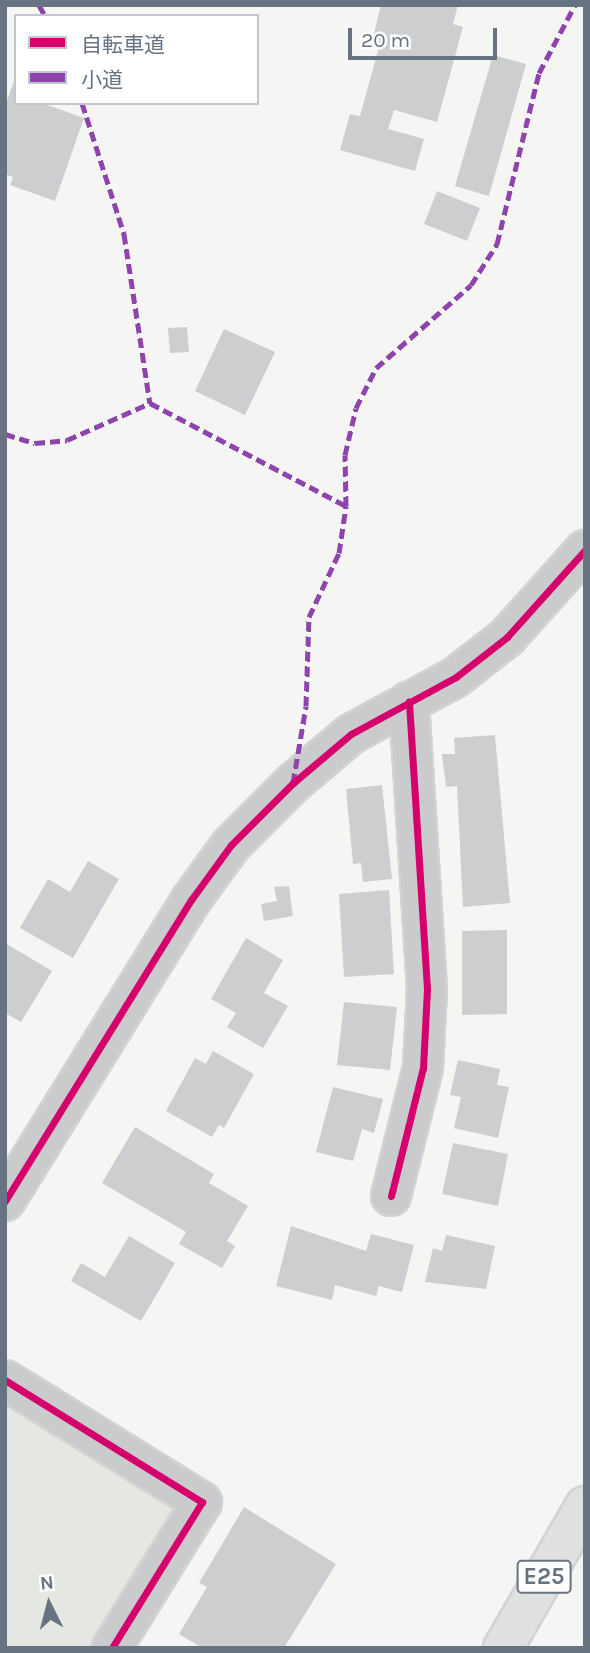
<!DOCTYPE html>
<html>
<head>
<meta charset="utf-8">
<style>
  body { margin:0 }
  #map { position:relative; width:590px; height:1653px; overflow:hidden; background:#f5f5f4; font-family:Karla,"Noto Sans JP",sans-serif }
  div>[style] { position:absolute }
  .green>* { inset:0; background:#e4e7e2 }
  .building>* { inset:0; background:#cdcecf }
  .roads { filter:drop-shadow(2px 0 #d2d3d3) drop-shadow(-2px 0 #d2d3d3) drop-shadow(0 2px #d2d3d3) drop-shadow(0 -2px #d2d3d3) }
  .minor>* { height:38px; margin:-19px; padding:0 19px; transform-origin:19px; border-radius:19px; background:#cacbcd }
  .highway>* { height:38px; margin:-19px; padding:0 19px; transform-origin:19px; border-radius:19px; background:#dfe0e0 }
  .quiet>* { height:5px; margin-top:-2.5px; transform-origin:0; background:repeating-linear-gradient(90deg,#8e44ad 0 10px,transparent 0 15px) }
  .cycleway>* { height:7px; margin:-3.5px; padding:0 3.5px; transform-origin:3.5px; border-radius:3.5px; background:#d6006c }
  span { translate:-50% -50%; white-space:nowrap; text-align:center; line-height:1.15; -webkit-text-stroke:7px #fff; paint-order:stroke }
  .shield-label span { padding:2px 5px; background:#fff; border:2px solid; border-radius:5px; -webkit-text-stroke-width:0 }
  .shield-label { font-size:23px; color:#677381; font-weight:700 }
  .frame { position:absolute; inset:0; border:7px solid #677381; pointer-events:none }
  .legend { position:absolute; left:14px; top:14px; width:245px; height:91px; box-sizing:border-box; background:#fff; border:2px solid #c2c7cd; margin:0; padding:9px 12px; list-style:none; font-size:21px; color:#677381 }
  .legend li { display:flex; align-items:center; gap:14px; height:35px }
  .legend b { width:35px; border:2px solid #c2c7cd }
  .north { position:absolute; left:14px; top:1569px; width:70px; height:70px; -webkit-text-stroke:5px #fff; paint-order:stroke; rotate:354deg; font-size:19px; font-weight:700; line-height:28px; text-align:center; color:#677381 }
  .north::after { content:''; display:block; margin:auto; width:24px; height:32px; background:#677381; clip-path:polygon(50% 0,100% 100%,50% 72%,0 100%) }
  .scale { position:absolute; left:348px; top:28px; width:149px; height:32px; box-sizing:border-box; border:4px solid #677381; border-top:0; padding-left:9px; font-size:21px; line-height:24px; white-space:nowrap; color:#677381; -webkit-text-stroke:5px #fff; paint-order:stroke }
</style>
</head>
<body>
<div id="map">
  <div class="green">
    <div style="clip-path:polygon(5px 1400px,183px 1507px,96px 1648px,5px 1648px)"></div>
  </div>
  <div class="building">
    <div style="clip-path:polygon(381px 5px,458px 5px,453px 24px,463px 27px,437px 122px,394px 110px,388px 129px,424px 139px,415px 171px,340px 150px,350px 114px,360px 116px,380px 43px,372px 41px)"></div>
    <div style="clip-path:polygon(493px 55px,526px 64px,489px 196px,455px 186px)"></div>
    <div style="clip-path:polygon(15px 78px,16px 103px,42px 103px,84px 118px,55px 201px,10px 185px,13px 177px,5px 174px,5px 106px)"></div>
    <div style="clip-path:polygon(437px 191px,480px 208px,467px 241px,424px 224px)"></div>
    <div style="clip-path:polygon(187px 327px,189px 352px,170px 353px,168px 328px)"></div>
    <div style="clip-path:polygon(224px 329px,275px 352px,245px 415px,195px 391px)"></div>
    <div style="clip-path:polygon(495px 735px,510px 903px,463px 907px,457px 786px,446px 787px,442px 754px,455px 754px,454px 738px)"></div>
    <div style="clip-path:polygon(382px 785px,392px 879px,363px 882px,361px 863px,353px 864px,346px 789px)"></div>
    <div style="clip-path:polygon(88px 861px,119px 879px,73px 958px,20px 928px,48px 879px,70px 892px)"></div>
    <div style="clip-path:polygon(289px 886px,293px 916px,264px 921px,261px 904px,277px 901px,274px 887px)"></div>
    <div style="clip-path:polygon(389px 890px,394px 974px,344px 977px,339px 894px)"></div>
    <div style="clip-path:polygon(507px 930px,507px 1014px,462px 1015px,462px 931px)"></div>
    <div style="clip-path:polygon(246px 938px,283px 960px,264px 993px,288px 1006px,263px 1048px,227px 1027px,236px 1013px,211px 999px)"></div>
    <div style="clip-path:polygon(5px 943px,52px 971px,21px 1022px,5px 1013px)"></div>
    <div style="clip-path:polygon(344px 1002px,397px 1007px,390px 1070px,337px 1065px)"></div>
    <div style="clip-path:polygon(213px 1051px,254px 1074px,224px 1128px,219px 1125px,212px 1137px,166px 1111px,195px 1058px,206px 1064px)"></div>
    <div style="clip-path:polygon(458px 1060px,500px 1069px,497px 1085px,509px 1087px,498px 1138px,454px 1128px,461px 1097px,450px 1095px)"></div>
    <div style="clip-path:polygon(333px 1087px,383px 1099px,374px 1133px,362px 1129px,353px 1161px,316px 1152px)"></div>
    <div style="clip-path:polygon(135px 1127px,214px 1174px,209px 1183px,248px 1206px,227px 1241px,235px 1246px,222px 1268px,179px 1244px,186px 1232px,102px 1183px)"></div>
    <div style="clip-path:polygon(453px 1143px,508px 1154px,498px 1206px,442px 1194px)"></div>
    <div style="clip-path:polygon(291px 1226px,366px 1251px,371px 1234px,414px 1245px,402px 1292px,379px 1286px,376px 1296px,335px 1285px,332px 1300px,276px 1286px)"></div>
    <div style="clip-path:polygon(446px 1235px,495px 1246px,486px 1289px,425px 1282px,433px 1248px,442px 1251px)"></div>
    <div style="clip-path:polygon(129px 1236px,175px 1263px,141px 1321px,71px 1281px,81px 1263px,105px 1277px)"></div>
    <div style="clip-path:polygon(244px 1507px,336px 1564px,284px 1648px,202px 1648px,179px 1634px,207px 1587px,199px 1583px)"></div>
  </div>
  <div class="roads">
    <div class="minor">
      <div style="left:391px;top:1196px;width:132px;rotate:-76deg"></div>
      <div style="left:423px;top:1068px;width:79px;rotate:-87.1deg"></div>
      <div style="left:427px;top:989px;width:288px;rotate:-93.6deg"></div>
      <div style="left:5px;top:1201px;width:354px;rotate:-58.3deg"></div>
      <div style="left:191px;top:900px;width:68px;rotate:-54deg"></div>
      <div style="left:231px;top:845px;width:88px;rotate:-45deg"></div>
      <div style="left:293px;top:783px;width:76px;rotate:-40.2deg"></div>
      <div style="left:351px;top:734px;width:119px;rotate:-28.5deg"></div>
      <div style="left:456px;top:677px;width:65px;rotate:-38.1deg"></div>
      <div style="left:507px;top:637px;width:117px;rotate:-48.1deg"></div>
      <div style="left:5px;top:1380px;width:232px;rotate:31.8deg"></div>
      <div style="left:202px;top:1502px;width:172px;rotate:121.7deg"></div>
    </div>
    <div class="highway">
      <div style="left:503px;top:1648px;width:164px;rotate:-60deg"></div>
    </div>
  </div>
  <div class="quiet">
    <div style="left:39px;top:5px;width:13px;rotate:61deg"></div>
    <div style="left:82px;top:103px;width:138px;rotate:72.2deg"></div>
    <div style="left:124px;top:234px;width:171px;rotate:81.3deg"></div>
    <div style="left:150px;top:403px;width:221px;rotate:27.7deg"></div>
    <div style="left:5px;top:434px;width:31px;rotate:17deg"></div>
    <div style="left:35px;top:443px;width:32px;rotate:-5deg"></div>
    <div style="left:67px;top:440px;width:91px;rotate:-24deg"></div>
    <div style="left:293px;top:783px;width:78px;rotate:-80.4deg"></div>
    <div style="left:306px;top:706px;width:89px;rotate:-88.1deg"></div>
    <div style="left:309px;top:617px;width:71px;rotate:-64.9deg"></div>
    <div style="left:339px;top:553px;width:48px;rotate:-81.5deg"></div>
    <div style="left:346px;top:506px;width:51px;rotate:-91.1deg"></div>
    <div style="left:345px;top:455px;width:48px;rotate:-76.8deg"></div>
    <div style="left:356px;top:408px;width:45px;rotate:-63.4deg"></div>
    <div style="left:376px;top:368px;width:126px;rotate:-41.1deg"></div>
    <div style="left:471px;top:285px;width:49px;rotate:-57.6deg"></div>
    <div style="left:497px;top:244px;width:176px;rotate:-76.2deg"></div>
    <div style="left:539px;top:73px;width:77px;rotate:-62.1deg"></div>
  </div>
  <div class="cycleway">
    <div style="left:391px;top:1196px;width:132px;rotate:-76deg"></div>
    <div style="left:423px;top:1068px;width:79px;rotate:-87.1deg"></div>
    <div style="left:427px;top:989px;width:288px;rotate:-93.6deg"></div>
    <div style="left:5px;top:1201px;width:354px;rotate:-58.3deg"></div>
    <div style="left:191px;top:900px;width:68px;rotate:-54deg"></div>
    <div style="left:231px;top:845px;width:88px;rotate:-45deg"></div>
    <div style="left:293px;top:783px;width:76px;rotate:-40.2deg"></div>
    <div style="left:351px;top:734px;width:119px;rotate:-28.5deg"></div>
    <div style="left:456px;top:677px;width:65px;rotate:-38.1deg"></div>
    <div style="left:507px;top:637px;width:117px;rotate:-48.1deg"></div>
    <div style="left:5px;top:1380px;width:232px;rotate:31.8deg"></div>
    <div style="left:202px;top:1502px;width:172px;rotate:121.7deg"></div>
  </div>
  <div class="shield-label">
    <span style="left:544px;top:1577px">E25</span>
  </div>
  <div class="frame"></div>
  <ul class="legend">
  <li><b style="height:9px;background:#d6006c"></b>自転車道</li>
  <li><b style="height:9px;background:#8e44ad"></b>小道</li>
  </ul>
  <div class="north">N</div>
  <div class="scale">20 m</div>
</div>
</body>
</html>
